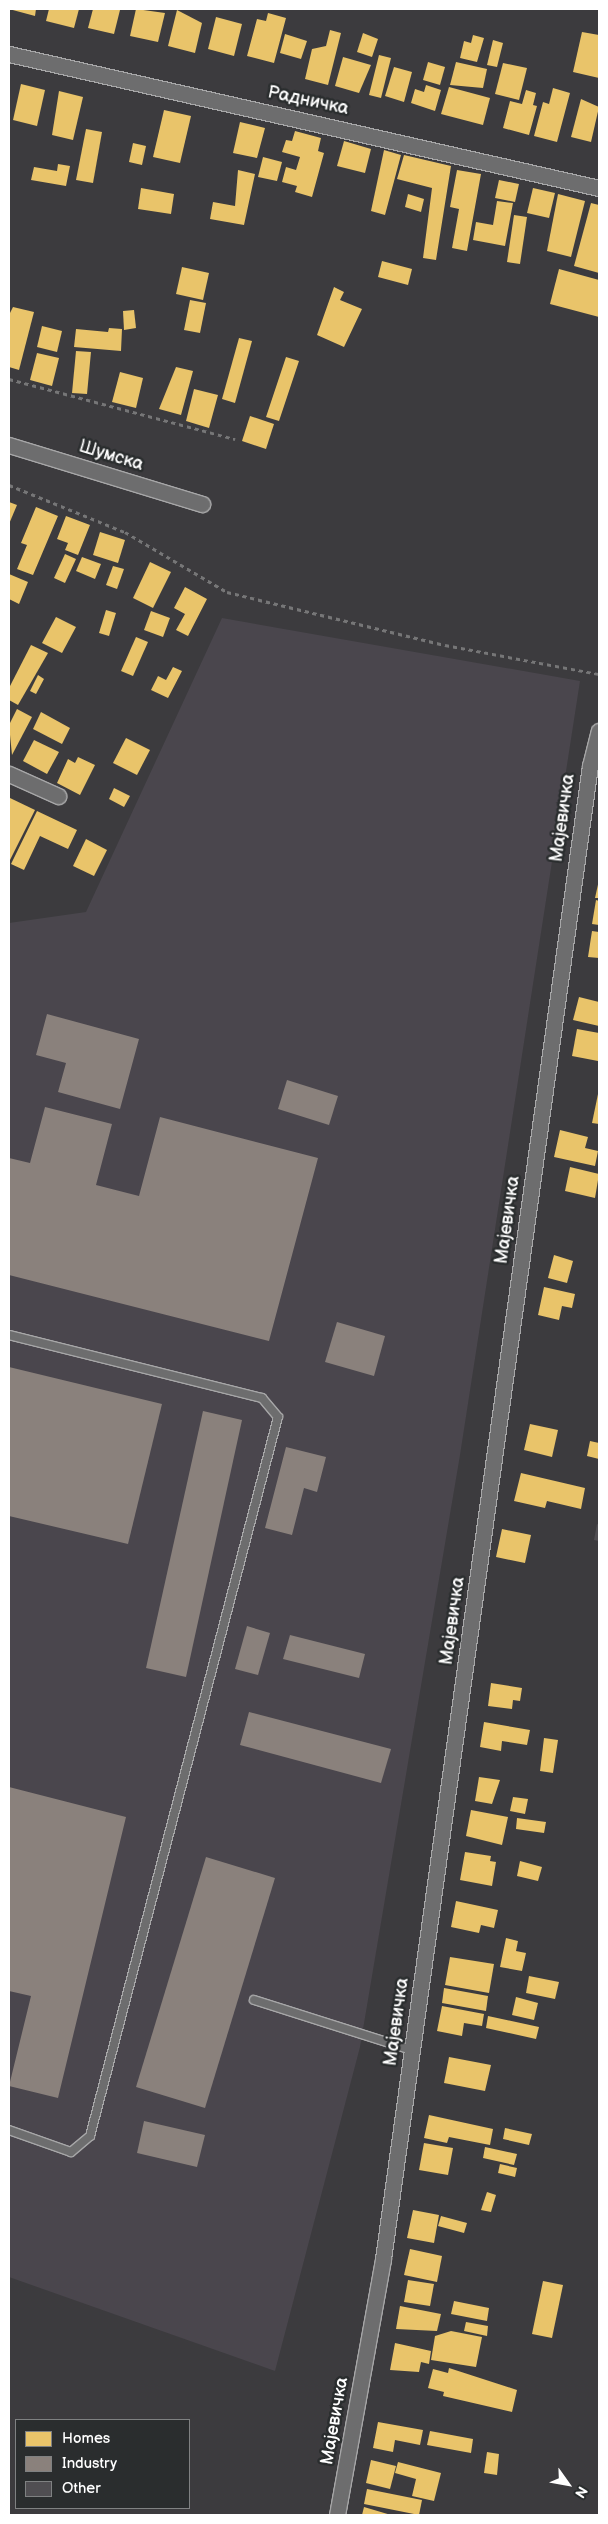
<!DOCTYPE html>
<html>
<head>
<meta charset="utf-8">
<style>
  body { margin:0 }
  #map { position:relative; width:608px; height:2524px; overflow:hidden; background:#3c3b3e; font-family:"Balsamiq Sans",sans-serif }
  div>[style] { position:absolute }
  .built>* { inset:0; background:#4a464d }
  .homes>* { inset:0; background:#e9c46a }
  .industry>* { inset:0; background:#8a817c }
  .building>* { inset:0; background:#504e52 }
  .path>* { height:3px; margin-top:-1.5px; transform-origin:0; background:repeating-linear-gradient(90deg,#767677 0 4px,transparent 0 8px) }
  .roads { filter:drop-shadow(1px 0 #a7a7a8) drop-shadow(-1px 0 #a7a7a8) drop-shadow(0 1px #a7a7a8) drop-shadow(0 -1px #a7a7a8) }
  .lane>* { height:8px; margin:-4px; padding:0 4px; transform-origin:4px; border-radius:4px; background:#6d6d6e }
  .street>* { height:15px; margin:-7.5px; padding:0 7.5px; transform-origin:7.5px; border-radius:7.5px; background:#6d6d6e }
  span { translate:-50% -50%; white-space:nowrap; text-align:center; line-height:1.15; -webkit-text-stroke:5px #2a2d2e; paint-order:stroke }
  .street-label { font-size:18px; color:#fff }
  .frame { position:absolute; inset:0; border:10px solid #fff; pointer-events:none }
  .legend { position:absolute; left:15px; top:2419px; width:175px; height:90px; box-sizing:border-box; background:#2a2d2e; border:1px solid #7f8182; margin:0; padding:6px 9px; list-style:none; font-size:15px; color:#fff }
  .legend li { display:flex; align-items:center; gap:10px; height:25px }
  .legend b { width:25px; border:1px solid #7f8182 }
  .north { position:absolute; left:543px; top:2459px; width:50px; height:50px; -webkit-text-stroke:4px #2a2d2e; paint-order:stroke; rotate:122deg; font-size:14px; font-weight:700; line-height:20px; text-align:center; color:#fff }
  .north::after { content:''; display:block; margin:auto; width:18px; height:22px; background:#fff; clip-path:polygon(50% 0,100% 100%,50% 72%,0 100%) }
</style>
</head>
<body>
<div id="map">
  <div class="built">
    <div style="clip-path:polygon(222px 618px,580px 681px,460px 1455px,360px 2047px,275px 2371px,9px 2277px,9px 923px,86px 912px)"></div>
  </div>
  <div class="homes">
    <div style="clip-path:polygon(9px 9px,36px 9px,35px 16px)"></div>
    <div style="clip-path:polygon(49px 9px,79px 9px,74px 28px,46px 21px)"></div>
    <div style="clip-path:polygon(93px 9px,120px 10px,114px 34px,88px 28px)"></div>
    <div style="clip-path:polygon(136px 9px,165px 13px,158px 42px,130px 36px)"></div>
    <div style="clip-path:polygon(177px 10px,202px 23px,195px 53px,168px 46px)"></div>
    <div style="clip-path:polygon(268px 13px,286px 18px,274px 63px,247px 56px,257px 19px,266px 21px)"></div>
    <div style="clip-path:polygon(216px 17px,242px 24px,234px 56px,208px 49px)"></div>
    <div style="clip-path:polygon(330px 30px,341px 33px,328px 85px,305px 79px,312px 49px,326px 46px)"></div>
    <div style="clip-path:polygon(582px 32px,599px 35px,599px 78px,573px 72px)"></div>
    <div style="clip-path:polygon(363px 33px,378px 39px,372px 57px,357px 52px)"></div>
    <div style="clip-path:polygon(285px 34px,307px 41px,301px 59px,280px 53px)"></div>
    <div style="clip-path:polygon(473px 35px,484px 38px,477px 62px,460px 58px,464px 41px,471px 43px)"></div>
    <div style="clip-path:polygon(493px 40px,503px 43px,497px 67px,487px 65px)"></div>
    <div style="clip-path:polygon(379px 55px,391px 58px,381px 98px,369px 95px)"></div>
    <div style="clip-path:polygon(343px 57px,371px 65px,359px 93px,335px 86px)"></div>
    <div style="clip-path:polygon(428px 62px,445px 67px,440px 85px,423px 80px)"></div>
    <div style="clip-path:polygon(456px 62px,487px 69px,483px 88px,450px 85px)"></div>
    <div style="clip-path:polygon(503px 63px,527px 68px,519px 100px,495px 94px)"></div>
    <div style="clip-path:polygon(394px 67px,412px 72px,404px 102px,385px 96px)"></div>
    <div style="clip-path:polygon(21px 84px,45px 90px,37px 126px,13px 120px)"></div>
    <div style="clip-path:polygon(426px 85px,441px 90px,435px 111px,411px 103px,415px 89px,424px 92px)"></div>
    <div style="clip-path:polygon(449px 87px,490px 98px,483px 125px,441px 114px)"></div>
    <div style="clip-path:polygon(553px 88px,570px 93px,557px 142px,534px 136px,543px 102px,549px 104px)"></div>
    <div style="clip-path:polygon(526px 90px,536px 93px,533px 105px,537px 106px,529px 135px,503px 128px,510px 101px,522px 104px)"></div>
    <div style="clip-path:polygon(59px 91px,83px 97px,73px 140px,52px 135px)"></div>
    <div style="clip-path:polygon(581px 99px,599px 107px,591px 142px,571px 137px)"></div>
    <div style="clip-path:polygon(164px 110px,191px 116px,180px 163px,153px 157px)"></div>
    <div style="clip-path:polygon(240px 122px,265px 128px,257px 158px,233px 153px)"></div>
    <div style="clip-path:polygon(86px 129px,102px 132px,93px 183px,76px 180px)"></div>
    <div style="clip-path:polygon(295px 131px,321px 138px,318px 151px,324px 153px,312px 197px,295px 192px,297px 186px,282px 182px,286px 167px,296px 170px,300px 157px,282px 152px,286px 140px,292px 141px)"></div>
    <div style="clip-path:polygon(344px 141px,371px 149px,365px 173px,337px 166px)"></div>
    <div style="clip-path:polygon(133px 143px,146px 146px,142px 165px,129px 162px)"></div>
    <div style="clip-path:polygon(384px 150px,401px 155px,385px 215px,371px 211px)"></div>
    <div style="clip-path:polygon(404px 155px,451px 166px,436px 260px,423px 258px,432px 188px,397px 179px)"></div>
    <div style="clip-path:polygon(263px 157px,282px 162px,277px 181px,258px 177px)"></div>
    <div style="clip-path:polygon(58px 164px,70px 166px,66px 186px,31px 180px,34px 167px,57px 171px)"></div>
    <div style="clip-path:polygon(238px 170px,255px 174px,244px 225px,210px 219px,213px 202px,235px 206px)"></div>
    <div style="clip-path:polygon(457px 170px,481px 174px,467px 251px,452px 248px,459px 209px,450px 207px)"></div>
    <div style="clip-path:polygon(499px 180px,519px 184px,515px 202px,495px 198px)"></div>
    <div style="clip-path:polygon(141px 188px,174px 194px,171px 214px,138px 209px)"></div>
    <div style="clip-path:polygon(533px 188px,555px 193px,549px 218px,527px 213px)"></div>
    <div style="clip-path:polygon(408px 194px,424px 199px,421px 212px,405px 207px)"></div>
    <div style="clip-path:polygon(558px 194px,585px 201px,571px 257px,547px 251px)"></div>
    <div style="clip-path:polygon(497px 201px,513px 203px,505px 246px,473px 240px,476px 222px,493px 225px)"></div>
    <div style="clip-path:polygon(591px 203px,599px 205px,599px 273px,574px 266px)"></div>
    <div style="clip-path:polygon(514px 215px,527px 217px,520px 264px,507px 262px)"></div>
    <div style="clip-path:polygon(382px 261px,412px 269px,408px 285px,378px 277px)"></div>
    <div style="clip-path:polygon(182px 267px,209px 273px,203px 300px,176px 294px)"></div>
    <div style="clip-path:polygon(559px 269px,599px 280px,599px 317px,550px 304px)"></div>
    <div style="clip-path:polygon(334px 287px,344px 292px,340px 300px,362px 309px,344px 347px,317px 335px)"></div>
    <div style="clip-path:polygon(190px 300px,206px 303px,200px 333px,184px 330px)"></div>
    <div style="clip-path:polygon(13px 307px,34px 312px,19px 370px,9px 367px,9px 315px)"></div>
    <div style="clip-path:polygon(134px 310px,136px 328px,124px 330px,123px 311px)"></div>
    <div style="clip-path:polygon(42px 326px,62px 331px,57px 352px,37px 347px)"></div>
    <div style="clip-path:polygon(109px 328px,122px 329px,121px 351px,74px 347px,76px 329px,108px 332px)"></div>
    <div style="clip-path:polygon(239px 338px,252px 341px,235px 403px,222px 399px)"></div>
    <div style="clip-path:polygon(76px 351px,91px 352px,87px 394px,72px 393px)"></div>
    <div style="clip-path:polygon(37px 353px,59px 358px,52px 386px,30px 380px)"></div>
    <div style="clip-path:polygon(286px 357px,299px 361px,279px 421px,266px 417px)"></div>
    <div style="clip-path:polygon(176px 367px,193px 371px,181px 415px,159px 409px)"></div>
    <div style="clip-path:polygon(120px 372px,143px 378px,136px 408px,112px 402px)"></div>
    <div style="clip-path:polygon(194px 389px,218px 395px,209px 428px,186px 421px)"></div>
    <div style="clip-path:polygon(250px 416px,274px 424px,266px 449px,242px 441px)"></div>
    <div style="clip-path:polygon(9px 502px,17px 505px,9px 524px)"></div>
    <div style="clip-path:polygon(36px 507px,58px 516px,33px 575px,17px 569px,27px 545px,21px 543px)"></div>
    <div style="clip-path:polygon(66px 516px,90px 525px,78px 555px,65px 550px,68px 543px,57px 539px)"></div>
    <div style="clip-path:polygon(100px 532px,125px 540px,118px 563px,93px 555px)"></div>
    <div style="clip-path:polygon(65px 554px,76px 559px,65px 583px,54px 578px)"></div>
    <div style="clip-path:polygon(82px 557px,101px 564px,95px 579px,76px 571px)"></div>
    <div style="clip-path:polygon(150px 562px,171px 572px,153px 608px,133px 598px)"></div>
    <div style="clip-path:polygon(113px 566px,124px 569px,117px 589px,106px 585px)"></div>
    <div style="clip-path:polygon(9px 574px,28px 582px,19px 604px,9px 599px)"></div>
    <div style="clip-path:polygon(185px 587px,207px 599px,188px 636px,176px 630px,185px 614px,174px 608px)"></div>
    <div style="clip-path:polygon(106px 610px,116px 613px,109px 636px,99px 633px)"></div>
    <div style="clip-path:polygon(151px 611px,170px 618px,163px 637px,144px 630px)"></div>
    <div style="clip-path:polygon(56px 617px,76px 627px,62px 653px,42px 643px)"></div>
    <div style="clip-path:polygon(136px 637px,148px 642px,133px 676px,121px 671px)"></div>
    <div style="clip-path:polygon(31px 645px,48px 653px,18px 705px,9px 700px,9px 688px)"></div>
    <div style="clip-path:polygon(173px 667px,182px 671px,168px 698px,151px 690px,158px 676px,166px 680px)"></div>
    <div style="clip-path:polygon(38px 675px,44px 679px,36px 694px,30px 691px)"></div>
    <div style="clip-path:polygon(17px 709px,32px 717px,12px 755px,9px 725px)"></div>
    <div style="clip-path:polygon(41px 712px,70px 728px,62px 744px,33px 729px)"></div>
    <div style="clip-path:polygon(126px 738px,150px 750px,137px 775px,113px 763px)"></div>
    <div style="clip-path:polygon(34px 740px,59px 752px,47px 774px,23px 761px)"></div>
    <div style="clip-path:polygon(78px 757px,95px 765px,80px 795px,57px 783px,68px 759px,75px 763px)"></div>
    <div style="clip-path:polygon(114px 788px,130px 796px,124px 807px,109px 799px)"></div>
    <div style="clip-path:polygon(10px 798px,35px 810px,9px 862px,9px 801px)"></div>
    <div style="clip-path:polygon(37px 811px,77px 830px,68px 849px,40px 836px,24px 870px,11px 864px)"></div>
    <div style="clip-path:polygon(86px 839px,107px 850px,94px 876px,73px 866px)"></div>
    <div style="clip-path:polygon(599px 880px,599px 898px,595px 898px)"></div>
    <div style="clip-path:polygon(596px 900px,599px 901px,599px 925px,592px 924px)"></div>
    <div style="clip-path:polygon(592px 931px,599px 932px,599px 958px,588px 957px)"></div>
    <div style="clip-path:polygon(579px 997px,599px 1002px,599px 1026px,573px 1020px)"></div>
    <div style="clip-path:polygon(577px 1029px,599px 1033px,598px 1061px,572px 1056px)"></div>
    <div style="clip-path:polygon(598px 1094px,599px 1094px,599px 1124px,592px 1123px)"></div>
    <div style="clip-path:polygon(560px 1130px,588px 1137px,585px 1148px,598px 1151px,595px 1166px,554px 1157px)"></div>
    <div style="clip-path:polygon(570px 1167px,599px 1174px,595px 1198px,565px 1191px)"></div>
    <div style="clip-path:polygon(554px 1255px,573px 1261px,567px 1283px,548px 1278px)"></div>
    <div style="clip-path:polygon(544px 1287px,575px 1294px,572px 1308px,562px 1306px,559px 1320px,538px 1315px)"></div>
    <div style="clip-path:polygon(530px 1424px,558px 1430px,552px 1457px,524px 1450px)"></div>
    <div style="clip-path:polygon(590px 1441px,599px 1443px,599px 1459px,587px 1456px)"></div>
    <div style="clip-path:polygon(521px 1473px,585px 1488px,581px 1509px,547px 1501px,545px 1508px,514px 1501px)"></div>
    <div style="clip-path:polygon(502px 1529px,531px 1535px,525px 1563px,496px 1557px)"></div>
    <div style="clip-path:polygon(491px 1683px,522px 1688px,520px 1701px,513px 1700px,512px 1709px,488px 1706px)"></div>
    <div style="clip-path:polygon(484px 1722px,530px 1730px,527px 1745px,502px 1741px,501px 1751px,480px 1747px)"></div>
    <div style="clip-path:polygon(544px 1738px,558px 1740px,553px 1773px,540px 1771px)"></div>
    <div style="clip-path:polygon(479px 1777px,500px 1780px,492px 1804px,475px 1801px)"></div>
    <div style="clip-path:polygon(513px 1797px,528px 1799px,525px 1814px,510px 1811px)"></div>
    <div style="clip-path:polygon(471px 1810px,508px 1817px,502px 1845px,466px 1836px)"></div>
    <div style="clip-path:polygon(517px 1818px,546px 1822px,544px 1833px,516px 1829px)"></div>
    <div style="clip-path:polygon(465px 1852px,491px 1856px,490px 1861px,496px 1862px,492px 1886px,460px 1880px)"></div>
    <div style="clip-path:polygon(520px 1861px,542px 1867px,538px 1881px,517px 1876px)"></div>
    <div style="clip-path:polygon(456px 1901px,498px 1910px,494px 1928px,481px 1925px,479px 1933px,451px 1927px)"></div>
    <div style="clip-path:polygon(506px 1938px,518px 1941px,516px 1951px,526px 1953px,522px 1971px,500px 1967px)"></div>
    <div style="clip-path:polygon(450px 1957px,494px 1964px,489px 1993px,445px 1985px)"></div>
    <div style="clip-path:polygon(529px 1976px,559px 1982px,555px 1999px,526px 1993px)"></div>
    <div style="clip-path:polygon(444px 1988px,488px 1996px,486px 2011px,442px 2003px)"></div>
    <div style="clip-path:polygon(516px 1997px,538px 2003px,534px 2020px,512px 2015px)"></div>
    <div style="clip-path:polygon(442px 2006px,484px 2014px,482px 2026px,464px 2023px,462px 2036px,437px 2031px)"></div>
    <div style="clip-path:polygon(488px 2016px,539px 2027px,536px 2039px,486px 2028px)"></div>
    <div style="clip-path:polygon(449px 2057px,491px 2065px,485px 2091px,444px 2083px)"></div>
    <div style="clip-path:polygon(429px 2115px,493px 2129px,490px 2145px,449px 2137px,447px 2143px,424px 2138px)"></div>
    <div style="clip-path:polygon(505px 2128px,532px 2134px,529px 2145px,503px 2139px)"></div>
    <div style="clip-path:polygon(424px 2143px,453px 2148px,448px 2175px,419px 2170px)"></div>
    <div style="clip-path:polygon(485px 2147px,517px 2154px,514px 2165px,483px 2158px)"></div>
    <div style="clip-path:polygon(500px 2164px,517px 2168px,515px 2177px,498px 2173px)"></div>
    <div style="clip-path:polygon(487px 2192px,496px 2195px,491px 2212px,481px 2210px)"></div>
    <div style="clip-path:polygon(413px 2210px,439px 2215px,434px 2243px,407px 2238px)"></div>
    <div style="clip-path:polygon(441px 2216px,467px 2223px,464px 2233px,438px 2226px)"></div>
    <div style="clip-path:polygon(410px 2249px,442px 2256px,437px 2282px,404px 2275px)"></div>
    <div style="clip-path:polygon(408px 2280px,434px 2284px,430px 2306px,404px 2302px)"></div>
    <div style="clip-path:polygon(543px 2281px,563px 2285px,552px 2338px,532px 2334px)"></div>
    <div style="clip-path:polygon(454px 2301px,489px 2308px,487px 2321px,451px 2314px)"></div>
    <div style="clip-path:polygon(400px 2306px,441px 2314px,437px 2331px,396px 2329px)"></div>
    <div style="clip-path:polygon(466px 2322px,488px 2326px,487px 2336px,464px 2331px)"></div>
    <div style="clip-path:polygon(451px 2331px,482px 2337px,476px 2367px,431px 2360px,435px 2336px)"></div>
    <div style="clip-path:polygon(395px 2343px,431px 2351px,429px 2364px,421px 2362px,419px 2372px,390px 2370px)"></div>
    <div style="clip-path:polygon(449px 2368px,517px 2390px,512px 2412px,443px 2396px,444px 2392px,428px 2388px,433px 2369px,448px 2373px)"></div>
    <div style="clip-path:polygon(378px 2422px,423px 2430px,420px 2445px,395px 2440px,393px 2452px,373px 2448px)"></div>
    <div style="clip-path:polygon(430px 2431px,473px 2439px,471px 2453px,427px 2445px)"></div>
    <div style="clip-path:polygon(487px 2452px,499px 2454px,497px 2475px,484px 2473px)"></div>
    <div style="clip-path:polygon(371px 2460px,396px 2466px,390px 2489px,366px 2483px)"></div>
    <div style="clip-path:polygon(398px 2462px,441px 2473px,434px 2501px,412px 2496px,416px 2479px,395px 2473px)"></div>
    <div style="clip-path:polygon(367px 2489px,422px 2500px,419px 2515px,364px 2504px)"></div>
    <div style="clip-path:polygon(364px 2507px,391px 2515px,362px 2515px)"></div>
  </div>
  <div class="industry">
    <div style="clip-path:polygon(47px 1014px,139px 1039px,120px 1109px,58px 1092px,66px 1063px,36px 1055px)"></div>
    <div style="clip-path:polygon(287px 1080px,338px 1096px,329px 1125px,278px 1109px)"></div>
    <div style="clip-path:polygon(45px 1107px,112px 1124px,96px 1185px,139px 1196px,160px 1117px,318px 1158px,269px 1341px,9px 1275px,9px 1158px,30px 1163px)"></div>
    <div style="clip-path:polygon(337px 1322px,385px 1336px,374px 1376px,325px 1362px)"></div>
    <div style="clip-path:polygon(9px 1367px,162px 1404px,128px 1544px,9px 1516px)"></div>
    <div style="clip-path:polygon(203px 1411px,242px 1420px,186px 1677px,146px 1668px)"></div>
    <div style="clip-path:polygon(286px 1447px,326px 1457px,317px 1492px,304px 1488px,292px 1535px,265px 1528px)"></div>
    <div style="clip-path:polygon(247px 1626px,270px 1633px,258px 1675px,235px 1669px)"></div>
    <div style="clip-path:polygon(290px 1635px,365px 1654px,359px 1678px,283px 1659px)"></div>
    <div style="clip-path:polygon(249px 1712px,391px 1749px,381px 1783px,240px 1745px)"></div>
    <div style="clip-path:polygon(9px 1787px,126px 1817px,58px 2098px,9px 2086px,31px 1996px,9px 1991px)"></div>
    <div style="clip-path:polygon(206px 1857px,275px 1878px,205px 2108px,136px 2087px)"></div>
    <div style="clip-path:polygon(144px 2121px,205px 2135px,197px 2167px,137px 2153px)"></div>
  </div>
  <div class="building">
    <div style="clip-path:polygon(597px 1524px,599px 1525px,599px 1541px,594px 1540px)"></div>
  </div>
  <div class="path">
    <div style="left:9px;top:379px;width:234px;rotate:14.9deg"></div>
    <div style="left:9px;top:485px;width:125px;rotate:22.1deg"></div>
    <div style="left:125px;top:532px;width:118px;rotate:30.5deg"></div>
    <div style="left:227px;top:592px;width:224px;rotate:13.7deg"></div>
    <div style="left:445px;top:645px;width:157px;rotate:10.7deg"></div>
  </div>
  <div class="roads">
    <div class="lane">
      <div style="left:9px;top:1335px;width:261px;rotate:14deg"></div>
      <div style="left:262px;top:1398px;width:25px;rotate:50deg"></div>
      <div style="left:278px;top:1417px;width:743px;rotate:104.65deg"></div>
      <div style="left:90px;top:2136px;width:25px;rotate:140deg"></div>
      <div style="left:71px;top:2152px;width:66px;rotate:-160.5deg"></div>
      <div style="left:254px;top:2000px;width:166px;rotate:17.6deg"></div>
    </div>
    <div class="street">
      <div style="left:9px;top:54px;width:605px;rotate:12.8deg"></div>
      <div style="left:9px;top:445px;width:202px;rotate:17deg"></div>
      <div style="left:9px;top:774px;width:54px;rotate:24.2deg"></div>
      <div style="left:337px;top:2515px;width:260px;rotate:-79.8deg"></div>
      <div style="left:383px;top:2259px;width:1507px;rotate:-82.11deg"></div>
      <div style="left:590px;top:766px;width:36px;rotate:-76deg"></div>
    </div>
  </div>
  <div class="street-label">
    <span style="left:308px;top:101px;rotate:12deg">Радничка</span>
    <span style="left:111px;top:456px;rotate:17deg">Шумска</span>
    <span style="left:563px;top:818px;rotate:-82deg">Мајевичка</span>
    <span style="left:508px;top:1220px;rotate:-82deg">Мајевичка</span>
    <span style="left:453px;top:1621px;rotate:-82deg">Мајевичка</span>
    <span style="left:397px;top:2022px;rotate:-82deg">Мајевичка</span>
    <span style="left:335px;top:2421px;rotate:-80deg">Мајевичка</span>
  </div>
  <div class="frame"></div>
  <ul class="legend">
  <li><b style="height:14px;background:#e9c46a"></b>Homes</li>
  <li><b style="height:14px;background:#8a817c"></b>Industry</li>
  <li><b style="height:14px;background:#504e52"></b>Other</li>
  </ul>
  <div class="north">N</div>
</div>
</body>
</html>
